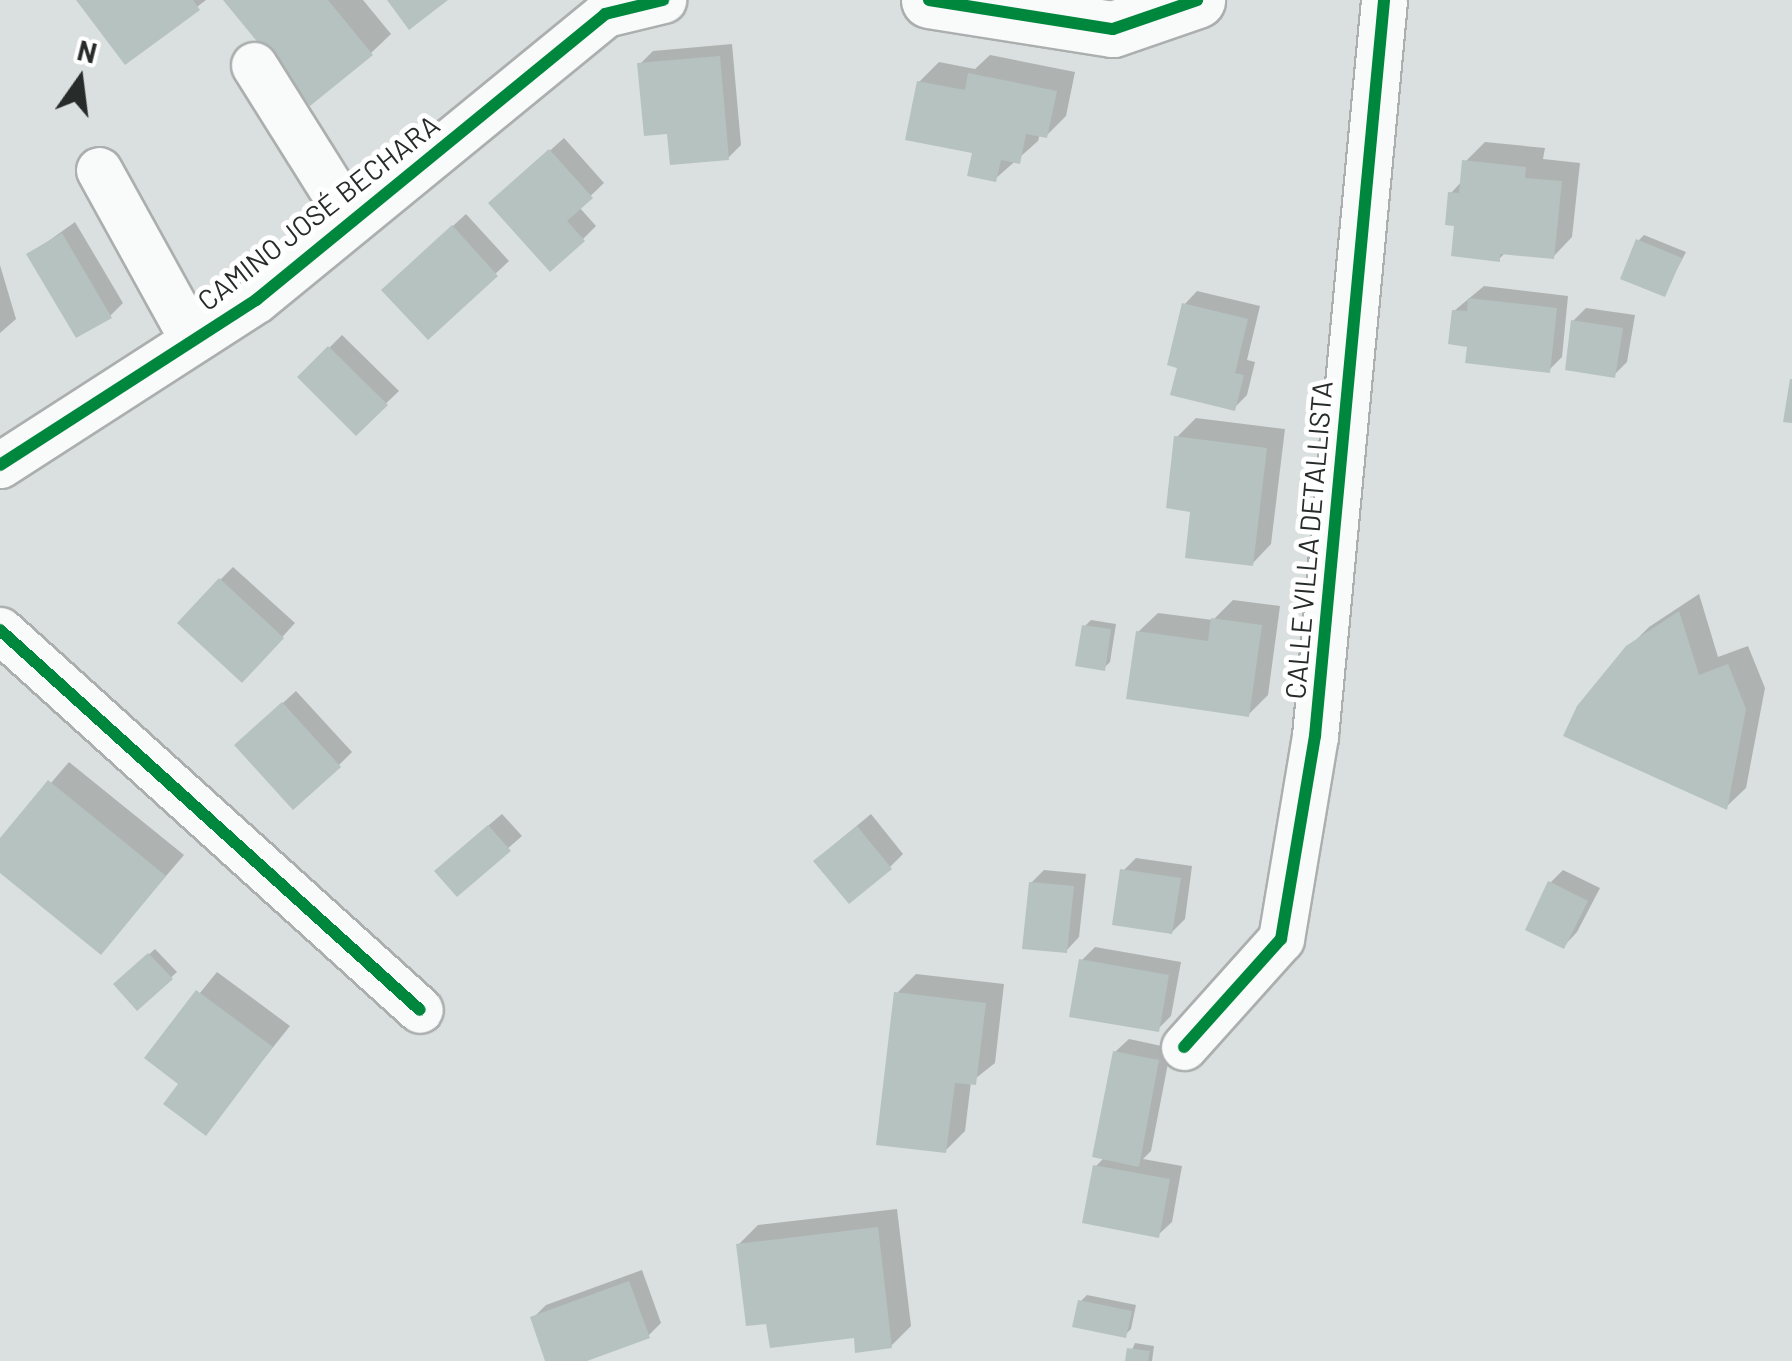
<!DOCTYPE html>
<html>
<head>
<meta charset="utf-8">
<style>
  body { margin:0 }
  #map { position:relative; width:1792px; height:1361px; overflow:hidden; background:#dae0df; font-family:Barlow,sans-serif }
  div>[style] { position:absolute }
  .shadow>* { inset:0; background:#0003 }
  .building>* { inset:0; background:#b6c2c0 }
  .roads { filter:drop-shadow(2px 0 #abafae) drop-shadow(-2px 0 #abafae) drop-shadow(0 2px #abafae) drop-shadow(0 -2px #abafae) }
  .minor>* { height:45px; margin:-22.5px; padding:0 22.5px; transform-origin:22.5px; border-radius:22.5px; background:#f9fafa }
  .tertiary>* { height:55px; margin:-27.5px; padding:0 27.5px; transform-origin:27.5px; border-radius:27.5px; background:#f9fafa }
  .cycleway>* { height:12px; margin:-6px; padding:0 6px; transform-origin:6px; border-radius:6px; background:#00873e }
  span { translate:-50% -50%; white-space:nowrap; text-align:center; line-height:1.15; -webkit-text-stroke:10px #fff; paint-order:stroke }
  .street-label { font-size:28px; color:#272b2a }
  .north { position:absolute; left:30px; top:30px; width:100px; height:100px; -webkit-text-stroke:8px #fff; paint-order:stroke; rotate:14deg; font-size:28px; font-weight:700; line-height:40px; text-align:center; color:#272b2a }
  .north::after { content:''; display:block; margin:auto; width:35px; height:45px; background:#272b2a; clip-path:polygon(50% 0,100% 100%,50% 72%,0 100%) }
</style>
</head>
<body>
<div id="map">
  <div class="shadow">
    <div style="clip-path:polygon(79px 0,206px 0,126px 62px)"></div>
    <div style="clip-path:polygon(226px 0,363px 0,391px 34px,371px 53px)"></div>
    <div style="clip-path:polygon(732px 44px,741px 145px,728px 158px,670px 132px,640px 64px,653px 51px)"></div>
    <div style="clip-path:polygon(990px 55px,1075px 72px,1066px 116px,1047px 135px,1040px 134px,1038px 141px,995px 179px,919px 82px,939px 62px,975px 69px)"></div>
    <div style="clip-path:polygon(564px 138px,604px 183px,579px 207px,596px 226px,583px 239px,505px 191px)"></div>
    <div style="clip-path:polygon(1485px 142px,1545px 148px,1543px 159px,1580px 163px,1572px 237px,1553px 257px,1506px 252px,1499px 259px,1457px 224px,1451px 193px,1463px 180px,1465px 162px)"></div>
    <div style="clip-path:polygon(466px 214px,509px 261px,428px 337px,397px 277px)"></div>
    <div style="clip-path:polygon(75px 222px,123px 303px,110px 316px,29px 255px)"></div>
    <div style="clip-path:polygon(1644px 235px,1686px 252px,1664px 294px,1638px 241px)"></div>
    <div style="clip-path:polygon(0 265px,16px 319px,0 333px)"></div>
    <div style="clip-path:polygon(1484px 286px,1568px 296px,1562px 357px,1549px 370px,1470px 344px,1454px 311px)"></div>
    <div style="clip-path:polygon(1197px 291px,1260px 306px,1247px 360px,1255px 362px,1247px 395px,1234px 408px,1180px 366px,1184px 305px)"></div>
    <div style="clip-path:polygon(1586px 308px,1635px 315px,1627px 362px,1614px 375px,1573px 321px)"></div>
    <div style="clip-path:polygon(342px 335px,399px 391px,356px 432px,300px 377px)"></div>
    <div style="clip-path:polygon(1196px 418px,1285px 429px,1271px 544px,1252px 564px,1193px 509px,1177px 437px)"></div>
    <div style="clip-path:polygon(233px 567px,295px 623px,255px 667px,220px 580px)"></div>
    <div style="clip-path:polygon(1699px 594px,1718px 657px,1748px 646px,1765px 688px,1746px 788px,1726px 807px,1628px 648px,1649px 627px)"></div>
    <div style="clip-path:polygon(1233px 600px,1280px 606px,1268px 695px,1248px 715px,1138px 632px,1158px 613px,1213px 620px)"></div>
    <div style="clip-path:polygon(1091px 620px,1116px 624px,1110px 662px,1104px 668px,1085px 626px)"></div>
    <div style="clip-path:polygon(296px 691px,352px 752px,339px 765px,250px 733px)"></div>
    <div style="clip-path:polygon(69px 762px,184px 855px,101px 952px,0 870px,0 842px)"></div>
    <div style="clip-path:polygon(502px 814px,522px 836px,457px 893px,450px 858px)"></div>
    <div style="clip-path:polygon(871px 814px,903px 854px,890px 867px,830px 848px)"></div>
    <div style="clip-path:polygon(1136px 858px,1192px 866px,1185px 919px,1172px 932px,1123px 871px)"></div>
    <div style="clip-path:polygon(1044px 870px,1086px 874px,1079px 937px,1066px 951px,1031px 883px)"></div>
    <div style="clip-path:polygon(1563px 870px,1600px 888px,1577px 932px,1564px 946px,1550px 883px)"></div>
    <div style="clip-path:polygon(1095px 947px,1181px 962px,1171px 1016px,1158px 1029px,1082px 960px)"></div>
    <div style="clip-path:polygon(155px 949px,177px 972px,138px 1008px,116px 984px)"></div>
    <div style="clip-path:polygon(217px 972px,290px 1026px,205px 1132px,182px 1084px,147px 1058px)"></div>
    <div style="clip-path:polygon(916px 974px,1004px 984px,995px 1063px,971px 1082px,965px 1131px,945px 1151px,897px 993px)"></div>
    <div style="clip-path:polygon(1129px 1039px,1171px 1048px,1151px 1151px,1143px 1159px,1182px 1166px,1172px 1222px,1158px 1235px,1096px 1166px,1105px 1157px,1115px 1052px)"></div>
    <div style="clip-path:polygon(897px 1209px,911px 1326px,891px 1346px,856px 1335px,768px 1321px,738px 1245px,758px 1225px)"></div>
    <div style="clip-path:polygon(642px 1270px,661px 1323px,648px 1336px,579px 1361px,548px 1361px,533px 1318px,546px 1305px)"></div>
    <div style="clip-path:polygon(1087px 1295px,1136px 1305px,1131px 1329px,1125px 1335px,1081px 1301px)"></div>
    <div style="clip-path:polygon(1135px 1343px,1154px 1346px,1152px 1361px,1127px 1361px)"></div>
  </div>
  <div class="building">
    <div style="clip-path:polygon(76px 0,193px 0,200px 10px,125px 65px)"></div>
    <div style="clip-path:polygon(223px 0,328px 0,373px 55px,310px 106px)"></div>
    <div style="clip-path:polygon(387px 0,448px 0,409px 30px)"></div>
    <div style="clip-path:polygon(720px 56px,729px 160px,670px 165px,667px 134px,644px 136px,637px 63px)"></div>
    <div style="clip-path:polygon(968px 73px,1057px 91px,1047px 138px,1026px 134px,1020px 164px,1001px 160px,996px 182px,967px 176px,972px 153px,905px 140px,917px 81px,965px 90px)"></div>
    <div style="clip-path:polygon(549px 149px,593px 198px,567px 221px,585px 241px,550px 272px,488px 203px)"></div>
    <div style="clip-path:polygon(1462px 160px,1526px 167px,1525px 178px,1562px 181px,1554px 259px,1500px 254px,1500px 262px,1451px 256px,1454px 226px,1445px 225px,1448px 192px,1459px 193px)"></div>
    <div style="clip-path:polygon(452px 225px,498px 276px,428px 340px,381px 290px)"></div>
    <div style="clip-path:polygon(62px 233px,112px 318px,76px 338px,26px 254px)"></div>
    <div style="clip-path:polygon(1636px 239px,1682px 258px,1665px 297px,1620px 279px)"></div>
    <div style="clip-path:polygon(1468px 298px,1557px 308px,1550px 373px,1465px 363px,1467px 347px,1448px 344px,1452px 310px,1467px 311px)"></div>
    <div style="clip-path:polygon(1182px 303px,1248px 319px,1235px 373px,1244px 375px,1235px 411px,1170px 395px,1177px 368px,1167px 365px)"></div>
    <div style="clip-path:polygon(1571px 320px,1623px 328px,1615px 378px,1565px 370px)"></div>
    <div style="clip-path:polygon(328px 346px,388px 405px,356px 436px,297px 377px)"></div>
    <div style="clip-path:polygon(1790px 379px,1792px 379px,1792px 423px,1783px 422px)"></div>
    <div style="clip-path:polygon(1174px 436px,1267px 448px,1253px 566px,1185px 558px,1190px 512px,1166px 508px)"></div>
    <div style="clip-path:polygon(219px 578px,284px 638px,242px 683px,177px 623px)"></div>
    <div style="clip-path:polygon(1679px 611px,1699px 675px,1728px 664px,1746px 709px,1727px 810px,1563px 736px,1577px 706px,1626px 646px)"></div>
    <div style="clip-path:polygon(1211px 618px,1262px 625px,1249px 717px,1126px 699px,1136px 631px,1208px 641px)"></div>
    <div style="clip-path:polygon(1082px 625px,1111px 629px,1105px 671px,1075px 666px)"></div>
    <div style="clip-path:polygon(282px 702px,341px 767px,293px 810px,234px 745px)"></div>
    <div style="clip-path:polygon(48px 780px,166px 876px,101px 955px,0 873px,0 838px)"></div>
    <div style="clip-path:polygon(488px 825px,511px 851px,457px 897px,434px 871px)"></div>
    <div style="clip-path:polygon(857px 826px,892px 869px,849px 904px,813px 861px)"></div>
    <div style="clip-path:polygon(1120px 869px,1181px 878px,1172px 934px,1112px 925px)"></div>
    <div style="clip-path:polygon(1548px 881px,1588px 901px,1564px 949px,1525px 930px)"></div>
    <div style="clip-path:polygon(1029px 882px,1074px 886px,1067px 953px,1022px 949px)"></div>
    <div style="clip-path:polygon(148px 953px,173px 979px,137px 1011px,113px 984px)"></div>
    <div style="clip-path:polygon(1079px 959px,1169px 975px,1159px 1032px,1069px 1017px)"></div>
    <div style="clip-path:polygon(196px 990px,273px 1047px,206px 1136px,163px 1104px,178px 1084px,144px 1058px)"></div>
    <div style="clip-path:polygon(894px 992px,986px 1003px,976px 1085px,955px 1083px,946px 1153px,876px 1145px)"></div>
    <div style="clip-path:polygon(1113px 1051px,1159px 1060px,1139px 1167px,1092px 1157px)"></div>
    <div style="clip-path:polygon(1093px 1165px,1170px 1179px,1159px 1238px,1082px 1223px)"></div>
    <div style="clip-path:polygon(878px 1227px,892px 1348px,855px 1353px,854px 1338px,770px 1348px,766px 1324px,746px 1326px,736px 1244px)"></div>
    <div style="clip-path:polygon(629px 1281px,650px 1338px,587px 1361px,545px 1361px,530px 1317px)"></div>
    <div style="clip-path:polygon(1078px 1300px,1132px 1311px,1126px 1338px,1072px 1327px)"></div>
    <div style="clip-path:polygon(1127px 1348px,1150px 1351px,1148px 1361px,1125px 1361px)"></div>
  </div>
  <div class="roads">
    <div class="minor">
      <div style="left:254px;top:65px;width:184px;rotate:57.9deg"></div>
      <div style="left:99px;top:170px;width:194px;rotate:61.1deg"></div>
      <div style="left:0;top:465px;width:305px;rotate:-32.8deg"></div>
      <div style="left:256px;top:300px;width:451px;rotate:-39.3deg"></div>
      <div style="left:605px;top:14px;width:60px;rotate:-13.6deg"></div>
      <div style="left:0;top:630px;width:566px;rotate:42.14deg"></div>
      <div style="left:1184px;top:1047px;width:145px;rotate:-48.1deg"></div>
      <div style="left:1281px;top:939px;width:206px;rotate:-80.5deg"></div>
      <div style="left:1315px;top:736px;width:739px;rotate:-84.64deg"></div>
    </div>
    <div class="tertiary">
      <div style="left:929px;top:0;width:186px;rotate:9deg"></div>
      <div style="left:1113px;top:29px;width:89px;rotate:-19deg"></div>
    </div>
  </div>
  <div class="cycleway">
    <div style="left:929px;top:0;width:186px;rotate:9deg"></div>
    <div style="left:1113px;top:29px;width:89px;rotate:-19deg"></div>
    <div style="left:0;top:465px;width:305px;rotate:-32.8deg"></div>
    <div style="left:256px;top:300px;width:451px;rotate:-39.3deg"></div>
    <div style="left:605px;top:14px;width:60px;rotate:-13.6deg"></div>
    <div style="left:0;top:630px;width:566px;rotate:42.14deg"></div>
    <div style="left:1184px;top:1047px;width:145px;rotate:-48.1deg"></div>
    <div style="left:1281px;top:939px;width:206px;rotate:-80.5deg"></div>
    <div style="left:1315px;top:736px;width:739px;rotate:-84.64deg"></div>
  </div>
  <div class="street-label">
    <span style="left:318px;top:212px;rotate:-38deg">CAMINO JOSÉ BECHARA</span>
    <span style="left:1308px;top:540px;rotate:-85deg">CALLE VILLA DETALLISTA</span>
  </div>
  <div class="north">N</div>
</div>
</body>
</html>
